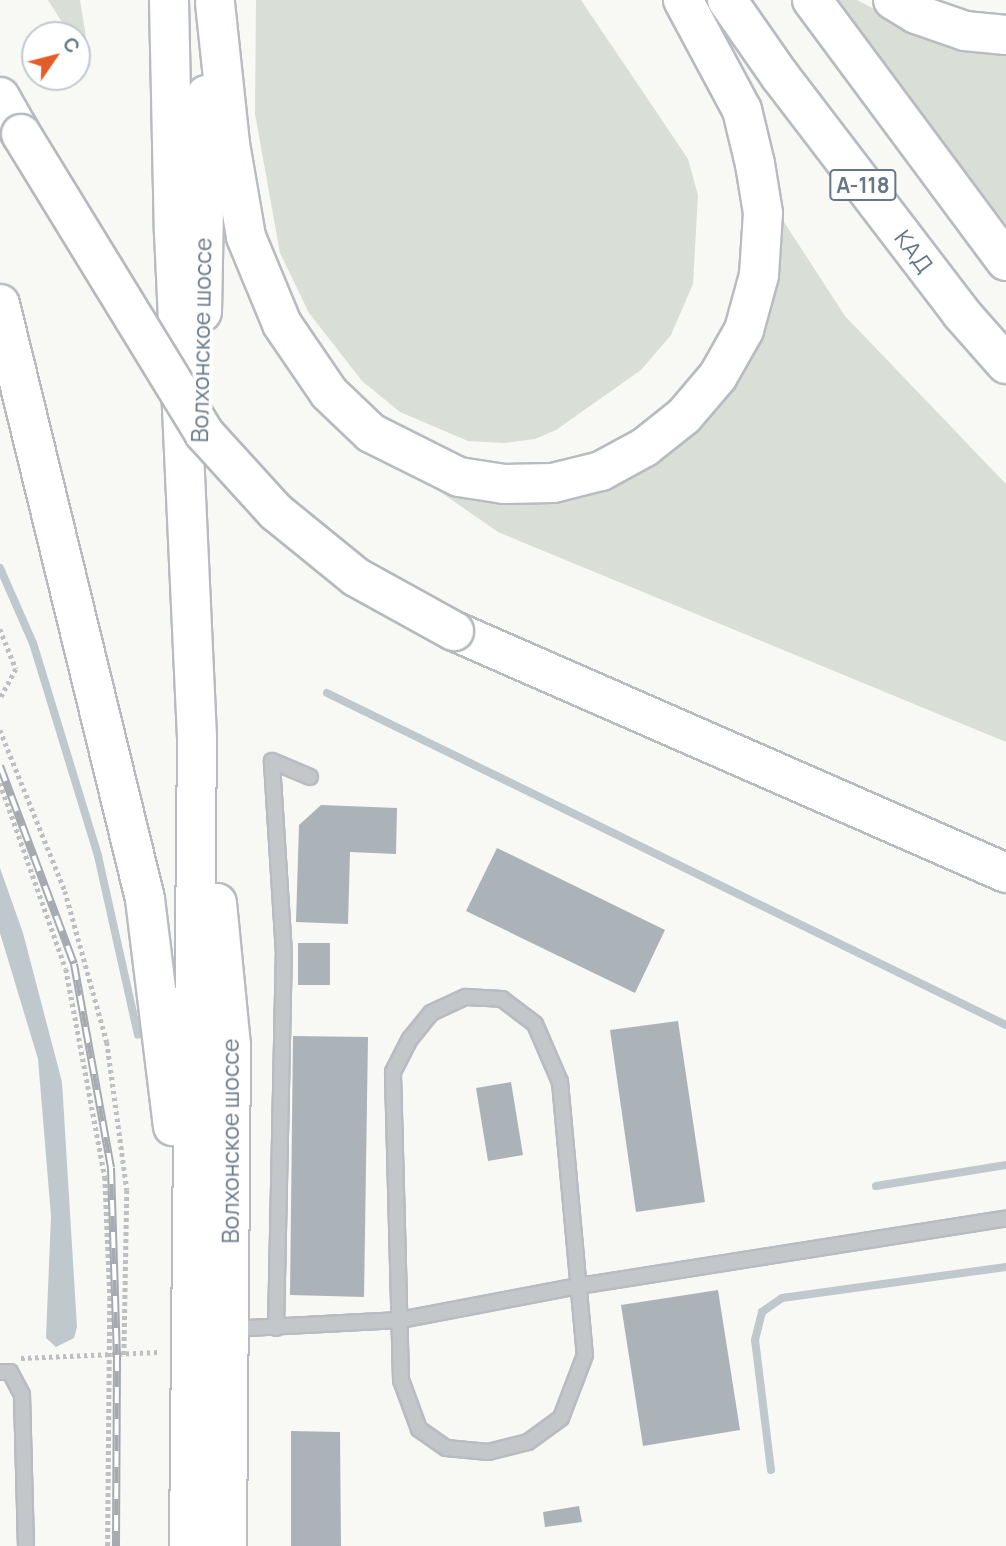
<!DOCTYPE html>
<html>
<head>
<meta charset="utf-8">
<style>
  body { margin:0 }
  #map { position:relative; width:1006px; height:1546px; overflow:hidden; background:#f8f8f5; font-family:Manrope,sans-serif }
  div>[style] { position:absolute }
  .green>* { inset:0; background:#d9dfd6 }
  .water>* { inset:0; background:#bec8cd }
  .stream>* { height:8px; margin:-4px; padding:0 4px; transform-origin:4px; border-radius:4px; background:#bec8cd }
  .building>* { inset:0; background:#abb3b9 }
  .path>* { height:4.5px; margin-top:-2.25px; transform-origin:0; background:repeating-linear-gradient(90deg,#bdbfc2 0 3.5px,transparent 0 7px) }
  .roads { filter:drop-shadow(2px 0 #b8bcc1) drop-shadow(-2px 0 #b8bcc1) drop-shadow(0 2px #b8bcc1) drop-shadow(0 -2px #b8bcc1) }
  .lane>* { height:14px; margin:-7px; padding:0 7px; transform-origin:7px; border-radius:7px; background:#c3c7ca }
  .secondary>* { height:38px; margin:-19px; padding:0 19px; transform-origin:19px; border-radius:19px; background:#fff }
  .highway>* { height:38px; margin:-19px; padding:0 19px; transform-origin:19px; border-radius:19px; background:#fff }
  .rail>* { height:8px; margin-top:-4px; transform-origin:0; background:repeating-linear-gradient(90deg,#fff 0 16px,#a6abb1 0 32px); box-sizing:border-box; border-block:2px solid #a6abb1 }
  .bridges { filter:drop-shadow(2px 0 #b6b9bd) drop-shadow(-2px 0 #b6b9bd) drop-shadow(0 2px #b6b9bd) drop-shadow(0 -2px #b6b9bd) }
  .highway-bridge>* { height:38px; margin:-19px; padding:0 19px; transform-origin:19px; border-radius:19px; background:#fff }
  span { translate:-50% -50%; white-space:nowrap; text-align:center; line-height:1.15; -webkit-text-stroke:7px #fff; paint-order:stroke }
  .shield-label span { padding:2px 5px; background:#fff; border:2px solid; border-radius:5px; -webkit-text-stroke-width:0 }
  .shield-label { font-size:21px; color:#677786; font-weight:700 }
  .street-label { font-size:23px; color:#677786 }
  .north { position:absolute; left:21px; top:21px; width:70px; height:70px; box-sizing:border-box; background:#fff; border:2px solid #c2c9cf; border-radius:50%; rotate:55deg; font-size:19px; font-weight:700; line-height:28px; text-align:center; color:#677786 }
  .north::after { content:''; display:block; margin:auto; width:24px; height:32px; background:#e45c28; clip-path:polygon(50% 0,100% 100%,50% 72%,0 100%) }
</style>
</head>
<body>
<div id="map">
  <div class="green">
    <div style="clip-path:polygon(48px 0,80px 0,91px 68px,77px 46px,77px 35px,70px 35px)"></div>
    <div style="clip-path:polygon(256px 0,581px 0,688px 159px,698px 195px,693px 284px,671px 335px,641px 370px,556px 430px,535px 439px,504px 443px,468px 441px,400px 412px,362px 381px,309px 313px,280px 253px,255px 114px)"></div>
    <div style="clip-path:polygon(834px 0,857px 0,918px 32px,1006px 50px,1006px 224px)"></div>
    <div style="clip-path:polygon(782px 219px,845px 316px,1006px 484px,1006px 742px,498px 532px,433px 487px,479px 499px,557px 502px,592px 494px,630px 476px,755px 346px,780px 264px)"></div>
  </div>
  <div class="water">
    <div style="clip-path:polygon(0 868px,23px 933px,62px 1082px,77px 1327px,74px 1338px,56px 1347px,46px 1338px,51px 1216px,38px 1059px,0 933px)"></div>
  </div>
  <div class="stream">
    <div style="left:0;top:568px;width:82px;rotate:66.3deg"></div>
    <div style="left:33px;top:643px;width:223px;rotate:73deg"></div>
    <div style="left:98px;top:856px;width:183px;rotate:77.4deg"></div>
    <div style="left:327px;top:693px;width:756px;rotate:26.06deg"></div>
    <div style="left:876px;top:1186px;width:132px;rotate:-9.2deg"></div>
    <div style="left:771px;top:1470px;width:131px;rotate:-97deg"></div>
    <div style="left:755px;top:1340px;width:29px;rotate:-76deg"></div>
    <div style="left:762px;top:1312px;width:24px;rotate:-35deg"></div>
    <div style="left:782px;top:1298px;width:226px;rotate:-7.9deg"></div>
  </div>
  <div class="building">
    <div style="clip-path:polygon(321px 805px,397px 808px,396px 854px,350px 852px,348px 924px,296px 922px,299px 825px)"></div>
    <div style="clip-path:polygon(497px 848px,665px 930px,635px 993px,466px 911px)"></div>
    <div style="clip-path:polygon(298px 943px,330px 943px,330px 985px,298px 985px)"></div>
    <div style="clip-path:polygon(678px 1021px,705px 1202px,636px 1212px,610px 1030px)"></div>
    <div style="clip-path:polygon(293px 1036px,368px 1037px,364px 1297px,290px 1295px)"></div>
    <div style="clip-path:polygon(511px 1082px,523px 1155px,488px 1161px,476px 1088px)"></div>
    <div style="clip-path:polygon(718px 1290px,740px 1430px,643px 1446px,621px 1305px)"></div>
    <div style="clip-path:polygon(291px 1431px,340px 1432px,341px 1546px,291px 1546px)"></div>
    <div style="clip-path:polygon(579px 1506px,582px 1522px,545px 1527px,543px 1512px)"></div>
  </div>
  <div class="path">
    <div style="left:0;top:629px;width:43px;rotate:68.2deg"></div>
    <div style="left:16px;top:669px;width:34px;rotate:118deg"></div>
    <div style="left:0;top:730px;width:174px;rotate:68deg"></div>
    <div style="left:65px;top:891px;width:157px;rotate:74.5deg"></div>
    <div style="left:107px;top:1042px;width:149px;rotate:82.3deg"></div>
    <div style="left:127px;top:1190px;width:166px;rotate:91deg"></div>
    <div style="left:0;top:783px;width:197px;rotate:70.5deg"></div>
    <div style="left:66px;top:969px;width:212px;rotate:79.4deg"></div>
    <div style="left:105px;top:1177px;width:120px;rotate:87.6deg"></div>
    <div style="left:110px;top:1297px;width:249px;rotate:90.5deg"></div>
    <div style="left:21px;top:1358px;width:138px;rotate:-2.5deg"></div>
  </div>
  <div class="roads">
    <div class="lane">
      <div style="left:466px;top:997px;width:36px;rotate:3deg"></div>
      <div style="left:502px;top:999px;width:41px;rotate:37.1deg"></div>
      <div style="left:535px;top:1024px;width:63px;rotate:66.7deg"></div>
      <div style="left:560px;top:1082px;width:274px;rotate:84.8deg"></div>
      <div style="left:585px;top:1355px;width:67px;rotate:110.9deg"></div>
      <div style="left:561px;top:1418px;width:41px;rotate:144deg"></div>
      <div style="left:528px;top:1442px;width:41px;rotate:166deg"></div>
      <div style="left:488px;top:1452px;width:42px;rotate:-174.6deg"></div>
      <div style="left:446px;top:1448px;width:33px;rotate:-145deg"></div>
      <div style="left:419px;top:1429px;width:52px;rotate:-110.2deg"></div>
      <div style="left:401px;top:1380px;width:308px;rotate:-91.5deg"></div>
      <div style="left:393px;top:1072px;width:37px;rotate:-63deg"></div>
      <div style="left:410px;top:1039px;width:33px;rotate:-51deg"></div>
      <div style="left:431px;top:1013px;width:38px;rotate:-25deg"></div>
      <div style="left:276px;top:1328px;width:374px;rotate:-88.8deg"></div>
      <div style="left:284px;top:954px;width:193px;rotate:-93.6deg"></div>
      <div style="left:272px;top:761px;width:41px;rotate:22.8deg"></div>
      <div style="left:229px;top:1329px;width:171px;rotate:-3deg"></div>
      <div style="left:400px;top:1320px;width:182px;rotate:-10.8deg"></div>
      <div style="left:579px;top:1286px;width:432px;rotate:-9deg"></div>
      <div style="left:0;top:1372px;width:10px"></div>
      <div style="left:10px;top:1372px;width:26px;rotate:62deg"></div>
      <div style="left:22px;top:1395px;width:151px;rotate:88.5deg"></div>
    </div>
    <div class="secondary">
      <div style="left:169px;top:0;width:233px;rotate:88.8deg"></div>
      <div style="left:174px;top:233px;width:506px;rotate:87.39deg"></div>
      <div style="left:197px;top:738px;width:808px;rotate:90.57deg"></div>
      <div style="left:215px;top:3px;width:142px;rotate:83.9deg"></div>
      <div style="left:230px;top:144px;width:94px;rotate:80.2deg"></div>
      <div style="left:246px;top:237px;width:94px;rotate:67.5deg"></div>
      <div style="left:282px;top:324px;width:83px;rotate:55.7deg"></div>
      <div style="left:329px;top:393px;width:58px;rotate:43.6deg"></div>
      <div style="left:371px;top:433px;width:98px;rotate:26.6deg"></div>
      <div style="left:459px;top:477px;width:46px;rotate:8.8deg"></div>
      <div style="left:504px;top:484px;width:49px;rotate:-1.2deg"></div>
      <div style="left:553px;top:483px;width:49px;rotate:-14deg"></div>
      <div style="left:601px;top:471px;width:50px;rotate:-28.6deg"></div>
      <div style="left:645px;top:447px;width:50px;rotate:-38.5deg"></div>
      <div style="left:684px;top:416px;width:52px;rotate:-49.6deg"></div>
      <div style="left:718px;top:376px;width:53px;rotate:-60.5deg"></div>
      <div style="left:744px;top:330px;width:57px;rotate:-74.7deg"></div>
      <div style="left:759px;top:275px;width:62px;rotate:-86.3deg"></div>
      <div style="left:763px;top:213px;width:50px;rotate:-99.3deg"></div>
      <div style="left:755px;top:164px;width:56px;rotate:-103.5deg"></div>
      <div style="left:742px;top:110px;width:125px;rotate:-118.2deg"></div>
      <div style="left:0;top:304px;width:612px;rotate:76.3deg"></div>
      <div style="left:145px;top:899px;width:229px;rotate:83deg"></div>
      <div style="left:202px;top:312px;width:217px;rotate:-88.9deg"></div>
      <div style="left:217px;top:903px;width:143px;rotate:84.4deg"></div>
      <div style="left:231px;top:1045px;width:501px;rotate:90.46deg"></div>
    </div>
    <div class="highway">
      <div style="left:727px;top:0;width:93px;rotate:55.1deg"></div>
      <div style="left:780px;top:76px;width:298px;rotate:52.6deg"></div>
      <div style="left:961px;top:313px;width:68px;rotate:48.6deg"></div>
      <div style="left:812px;top:0;width:325px;rotate:53.4deg"></div>
      <div style="left:893px;top:0;width:27px;rotate:31deg"></div>
      <div style="left:916px;top:14px;width:52px;rotate:19.1deg"></div>
      <div style="left:965px;top:31px;width:41px;rotate:5.6deg"></div>
      <div style="left:0;top:97px;width:43px;rotate:60.4deg"></div>
      <div style="left:454px;top:631px;width:603px;rotate:23.67deg"></div>
    </div>
  </div>
  <div class="rail">
    <div style="left:0;top:766px;width:211px;rotate:69.5deg"></div>
    <div style="left:74px;top:964px;width:207px;rotate:79.7deg"></div>
    <div style="left:111px;top:1168px;width:187px;rotate:88.2deg"></div>
    <div style="left:117px;top:1355px;width:191px;rotate:90.3deg"></div>
  </div>
  <div class="bridges">
    <div class="highway-bridge">
      <div style="left:21px;top:134px;width:351px;rotate:58.5deg"></div>
      <div style="left:204px;top:433px;width:107px;rotate:47.7deg"></div>
      <div style="left:276px;top:512px;width:103px;rotate:39.1deg"></div>
      <div style="left:356px;top:577px;width:112px;rotate:28.9deg"></div>
    </div>
  </div>
  <div class="shield-label">
    <span style="left:863px;top:185px">А-118</span>
  </div>
  <div class="street-label">
    <span style="left:914px;top:251px;rotate:53deg">КАД</span>
    <span style="left:201px;top:340px;rotate:-89deg">Волхонское шоссе</span>
    <span style="left:230px;top:1141px;rotate:-90deg">Волхонское шоссе</span>
  </div>
  <div class="north">С</div>
</div>
</body>
</html>
